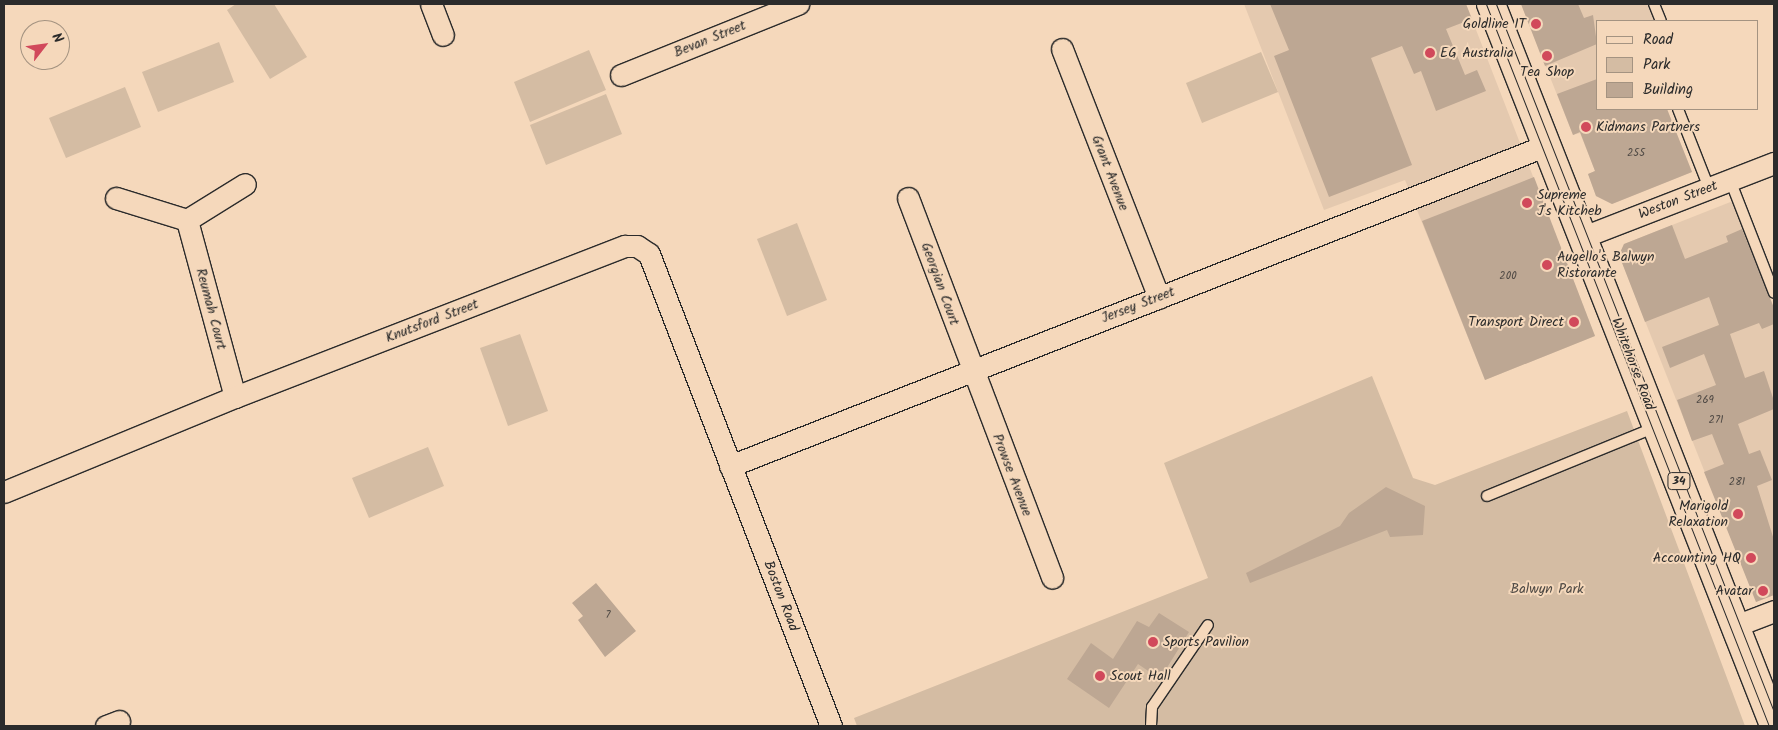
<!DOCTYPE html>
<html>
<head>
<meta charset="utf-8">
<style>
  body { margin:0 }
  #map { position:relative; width:1778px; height:730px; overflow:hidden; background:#f5d8bb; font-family:Kalam,sans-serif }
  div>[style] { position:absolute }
  .built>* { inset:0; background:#e4c9af }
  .green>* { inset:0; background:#d4bca3 }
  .building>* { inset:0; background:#bda793 }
  .roads { filter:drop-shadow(1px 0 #2b2b2b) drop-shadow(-1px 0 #2b2b2b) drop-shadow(0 1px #2b2b2b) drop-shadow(0 -1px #2b2b2b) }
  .service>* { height:10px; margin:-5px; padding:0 5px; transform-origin:5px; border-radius:5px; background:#f5d8bb }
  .minor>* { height:21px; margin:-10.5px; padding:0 10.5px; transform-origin:10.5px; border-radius:10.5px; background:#f5d8bb }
  .primary>* { height:28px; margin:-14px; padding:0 14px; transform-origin:14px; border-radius:14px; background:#f5d8bb }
  .tram>* { height:1px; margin:-0.5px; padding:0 0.5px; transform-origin:0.5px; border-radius:0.5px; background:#2b2b2b }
  .dots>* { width:14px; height:14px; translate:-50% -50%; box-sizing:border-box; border:2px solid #f5d8bb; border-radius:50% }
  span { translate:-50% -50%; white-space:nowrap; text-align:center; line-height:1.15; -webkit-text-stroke:4px #f5d8bb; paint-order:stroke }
  .number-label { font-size:11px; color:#504a45 }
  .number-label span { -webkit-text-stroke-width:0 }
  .shield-label span { padding:1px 4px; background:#f5d8bb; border:1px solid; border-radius:4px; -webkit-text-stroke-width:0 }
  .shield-label { font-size:12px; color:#2b2b2b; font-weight:700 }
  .poi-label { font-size:14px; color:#2b2b2b }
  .right { translate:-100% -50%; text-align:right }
  .left { translate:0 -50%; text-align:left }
  .street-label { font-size:14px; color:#2b2b2b }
  .park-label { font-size:14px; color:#4d4843 }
  .frame { position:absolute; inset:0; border:5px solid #2b2b2b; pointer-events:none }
  .legend { position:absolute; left:1596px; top:20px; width:162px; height:90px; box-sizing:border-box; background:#f5d8bb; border:1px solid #a49381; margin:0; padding:6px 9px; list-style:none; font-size:15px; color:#2b2b2b }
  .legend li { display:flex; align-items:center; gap:10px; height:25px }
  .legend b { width:25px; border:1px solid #a49381 }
  .north { position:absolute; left:20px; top:20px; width:50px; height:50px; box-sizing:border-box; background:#f5d8bb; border:1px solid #a49381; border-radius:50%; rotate:60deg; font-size:14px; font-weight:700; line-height:20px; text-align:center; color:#2b2b2b }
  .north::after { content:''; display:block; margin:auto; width:18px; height:22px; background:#d1495b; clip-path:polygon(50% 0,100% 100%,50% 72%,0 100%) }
</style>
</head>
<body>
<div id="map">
  <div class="built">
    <div style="clip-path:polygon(1244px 4px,1466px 4px,1595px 336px,1485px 380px,1405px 180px,1324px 210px)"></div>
    <div style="clip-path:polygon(1521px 4px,1648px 4px,1654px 21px,1597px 21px,1597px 109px,1667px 109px,1692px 172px,1612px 204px,1596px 196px,1588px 174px,1595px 171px,1580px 133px,1573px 135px)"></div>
    <div style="clip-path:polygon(1733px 201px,1774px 308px,1774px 595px,1756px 602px,1619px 255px,1624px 244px)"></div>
  </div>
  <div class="green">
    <div style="clip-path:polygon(236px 4px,274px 4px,307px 57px,270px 79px,227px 10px)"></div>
    <div style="clip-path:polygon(219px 42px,234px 82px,158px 112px,142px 72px)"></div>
    <div style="clip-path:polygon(589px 50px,606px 90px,530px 122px,514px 82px)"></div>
    <div style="clip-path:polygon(1261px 52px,1278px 92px,1202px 123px,1186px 83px)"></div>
    <div style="clip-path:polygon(125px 87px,141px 127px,66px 158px,49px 118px)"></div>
    <div style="clip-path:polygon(606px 94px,622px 134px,546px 165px,530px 125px)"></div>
    <div style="clip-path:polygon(797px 223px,827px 300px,787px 316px,757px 239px)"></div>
    <div style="clip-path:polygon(520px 334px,548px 411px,508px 426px,480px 348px)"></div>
    <div style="clip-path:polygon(1372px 376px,1413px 478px,1435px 485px,1627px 411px,1745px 726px,857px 726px,854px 718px,1208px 578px,1164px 463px)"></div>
    <div style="clip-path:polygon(428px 447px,444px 486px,369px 518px,352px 478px)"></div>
  </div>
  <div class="building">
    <div style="clip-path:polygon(1270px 4px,1466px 4px,1472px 19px,1446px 29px,1465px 75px,1477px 70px,1486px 91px,1436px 111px,1421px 71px,1414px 74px,1402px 46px,1371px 58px,1412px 165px,1329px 197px,1274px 56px,1289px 50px)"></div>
    <div style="clip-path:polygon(1521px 4px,1578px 4px,1584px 18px,1593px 15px,1597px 44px,1545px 66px)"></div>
    <div style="clip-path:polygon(1597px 79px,1597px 109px,1667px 109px,1692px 172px,1612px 204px,1596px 196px,1588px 174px,1595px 171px,1580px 132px,1573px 135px,1557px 94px)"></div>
    <div style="clip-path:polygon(1534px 177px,1595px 336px,1485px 380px,1422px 221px)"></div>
    <div style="clip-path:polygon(1672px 225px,1685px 259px,1728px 242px,1726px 236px,1742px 229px,1774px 308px,1774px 324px,1762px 329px,1759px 323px,1730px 334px,1745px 378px,1764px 371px,1774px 401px,1774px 409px,1738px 424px,1749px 454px,1760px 450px,1772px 480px,1757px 486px,1774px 540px,1774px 595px,1756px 602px,1704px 472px,1724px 464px,1712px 434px,1692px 441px,1677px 400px,1716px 385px,1704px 354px,1670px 368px,1662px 347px,1719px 325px,1709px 297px,1645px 322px,1619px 255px,1624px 244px)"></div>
    <div style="clip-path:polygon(1386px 487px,1425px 506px,1423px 535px,1390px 537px,1387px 530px,1250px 583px,1246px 573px,1340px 526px,1349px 513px)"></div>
    <div style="clip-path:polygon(596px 583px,636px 631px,605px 657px,578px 620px,583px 616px,572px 603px)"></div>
    <div style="clip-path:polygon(1159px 613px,1189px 632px,1160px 679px,1138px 664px,1109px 708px,1067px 679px,1091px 643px,1113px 659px,1137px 621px,1149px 627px)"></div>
  </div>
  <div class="roads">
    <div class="service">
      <div style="left:1654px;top:4px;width:18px;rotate:68deg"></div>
      <div style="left:1678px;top:109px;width:85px;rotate:68.6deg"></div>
      <div style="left:1730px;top:180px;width:121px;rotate:68.7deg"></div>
      <div style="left:1487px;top:496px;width:183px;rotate:-22.2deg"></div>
      <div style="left:1151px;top:726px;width:19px;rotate:-87deg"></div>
      <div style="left:1152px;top:707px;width:99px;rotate:-55.7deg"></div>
    </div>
    <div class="minor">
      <div style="left:431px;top:4px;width:33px;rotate:69deg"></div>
      <div style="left:1062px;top:49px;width:267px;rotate:68.7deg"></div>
      <div style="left:621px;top:75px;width:191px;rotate:-21.9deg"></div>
      <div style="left:116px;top:198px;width:74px;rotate:17.2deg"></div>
      <div style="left:908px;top:198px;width:406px;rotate:69.2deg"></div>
      <div style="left:1583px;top:237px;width:205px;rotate:-21.2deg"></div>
      <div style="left:235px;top:397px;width:183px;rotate:-105.2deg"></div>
      <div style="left:187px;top:220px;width:68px;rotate:-31.8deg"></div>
      <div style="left:730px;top:466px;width:878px;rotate:-21.45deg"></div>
      <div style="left:4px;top:492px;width:250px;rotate:-22.4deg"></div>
      <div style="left:235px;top:397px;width:418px;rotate:-21.2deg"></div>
      <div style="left:625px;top:246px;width:12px"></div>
      <div style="left:637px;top:246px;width:14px;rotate:34deg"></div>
      <div style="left:649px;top:254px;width:506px;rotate:68.91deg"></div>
      <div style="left:1735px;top:626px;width:42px;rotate:-21deg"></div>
      <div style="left:106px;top:726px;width:14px;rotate:-21deg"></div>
    </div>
    <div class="primary">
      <div style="left:1491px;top:4px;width:775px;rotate:68.57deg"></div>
    </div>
  </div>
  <div class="tram">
    <div style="left:1486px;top:4px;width:775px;rotate:68.6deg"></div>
    <div style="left:1496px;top:4px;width:761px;rotate:68.56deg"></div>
  </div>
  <div class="dots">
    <div style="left:1536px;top:24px;background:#d1495b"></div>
    <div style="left:1430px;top:53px;background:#d1495b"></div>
    <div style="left:1547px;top:56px;background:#d1495b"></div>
    <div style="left:1586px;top:127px;background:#d1495b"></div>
    <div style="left:1527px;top:203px;background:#d1495b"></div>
    <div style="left:1547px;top:265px;background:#d1495b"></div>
    <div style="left:1574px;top:322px;background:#d1495b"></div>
    <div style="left:1738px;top:514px;background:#d1495b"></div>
    <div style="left:1751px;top:558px;background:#d1495b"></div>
    <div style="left:1763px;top:591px;background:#d1495b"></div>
    <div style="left:1153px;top:642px;background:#d1495b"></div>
    <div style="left:1100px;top:676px;background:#d1495b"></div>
  </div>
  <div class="number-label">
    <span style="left:1636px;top:153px">255</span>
    <span style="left:1508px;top:276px">200</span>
    <span style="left:1705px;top:400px">269</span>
    <span style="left:1716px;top:420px">271</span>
    <span style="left:1737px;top:482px">281</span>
    <span style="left:608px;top:615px">7</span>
  </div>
  <div class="shield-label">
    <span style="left:1679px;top:481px">34</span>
  </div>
  <div class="poi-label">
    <span class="right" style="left:1526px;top:24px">Goldline IT</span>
    <span class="left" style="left:1440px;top:53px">EG Australia</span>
    <span style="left:1547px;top:72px">Tea Shop</span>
    <span class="left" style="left:1596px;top:127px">Kidmans Partners</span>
    <span class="left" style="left:1537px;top:203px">Supreme<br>J's Kitcheb</span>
    <span class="left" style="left:1557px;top:265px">Augello's Balwyn<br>Ristorante</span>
    <span class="right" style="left:1564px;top:322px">Transport Direct</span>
    <span class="right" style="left:1728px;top:514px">Marigold<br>Relaxation</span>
    <span class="right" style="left:1741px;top:558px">Accounting HQ</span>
    <span class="right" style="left:1753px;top:591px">Avatar</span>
    <span class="left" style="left:1163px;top:642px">Sports Pavilion</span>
    <span class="left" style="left:1110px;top:676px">Scout Hall</span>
  </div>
  <div class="street-label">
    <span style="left:710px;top:39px;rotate:-22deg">Bevan Street</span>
    <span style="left:1110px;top:173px;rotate:69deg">Grant Avenue</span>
    <span style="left:1678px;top:200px;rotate:-21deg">Weston Street</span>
    <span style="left:940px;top:284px;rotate:70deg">Georgian Court</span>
    <span style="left:1138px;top:305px;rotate:-21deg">Jersey Street</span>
    <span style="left:211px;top:309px;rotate:75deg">Reumah Court</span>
    <span style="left:432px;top:321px;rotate:-21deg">Knutsford Street</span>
    <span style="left:1633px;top:364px;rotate:69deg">Whitehorse Road</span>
    <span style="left:1012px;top:475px;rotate:69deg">Prowse Avenue</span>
    <span style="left:781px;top:596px;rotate:69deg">Boston Road</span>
  </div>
  <div class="park-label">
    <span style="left:1547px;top:589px">Balwyn Park</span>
  </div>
  <div class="frame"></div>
  <ul class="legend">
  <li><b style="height:6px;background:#f5d8bb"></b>Road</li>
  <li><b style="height:14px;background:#d4bca3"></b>Park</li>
  <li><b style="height:14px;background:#bda793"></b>Building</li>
  </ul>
  <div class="north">N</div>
</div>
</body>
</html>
